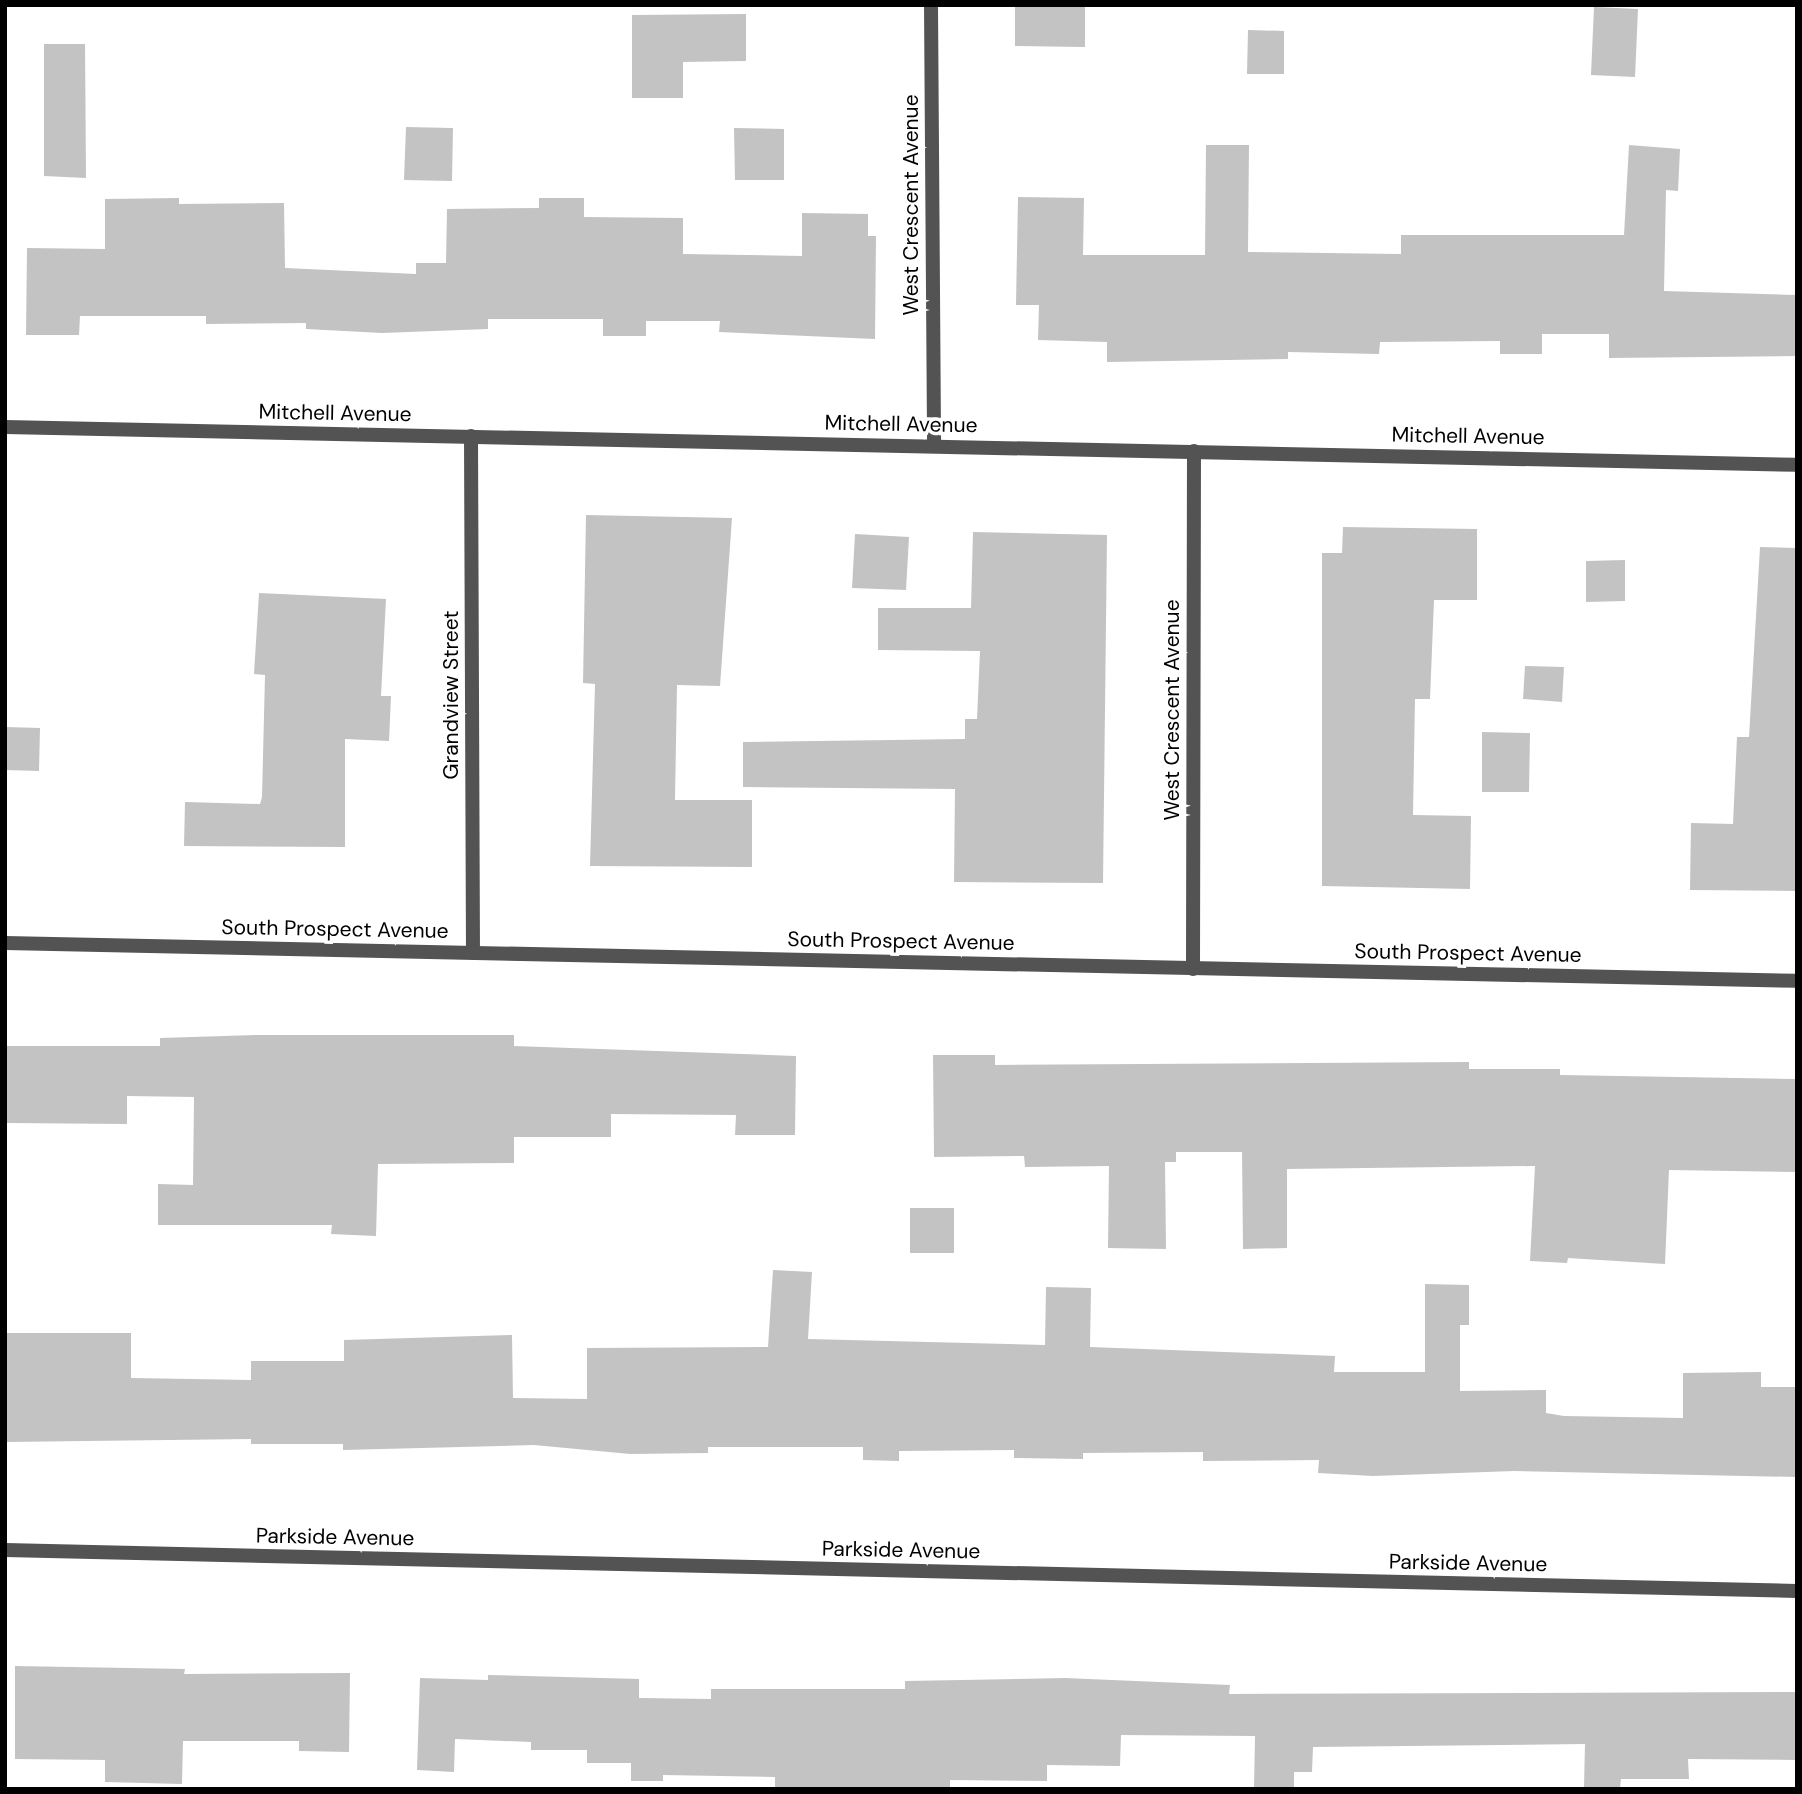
<!DOCTYPE html>
<html>
<head>
<meta charset="utf-8">
<style>
  body { margin:0 }
  #map { position:relative; width:1802px; height:1794px; overflow:hidden; background:#fff; font-family:"DM Sans",sans-serif }
  div>[style] { position:absolute }
  .building>* { inset:0; background:#c3c3c3 }
  .street>* { height:14px; margin:-7px; padding:0 7px; transform-origin:7px; border-radius:7px; background:#535353 }
  span { translate:-50% -50%; white-space:nowrap; text-align:center; line-height:1.15; -webkit-text-stroke:7px #fff; paint-order:stroke }
  .street-label { font-size:21px; color:#000 }
  .frame { position:absolute; inset:0; border:7px solid #000; pointer-events:none }
</style>
</head>
<body>
<div id="map">
  <div class="building">
    <div style="clip-path:polygon(1015px 5px,1085px 5px,1085px 47px,1015px 46px)"></div>
    <div style="clip-path:polygon(1594px 7px,1638px 9px,1635px 77px,1591px 75px)"></div>
    <div style="clip-path:polygon(746px 14px,746px 61px,683px 62px,683px 98px,632px 98px,632px 15px)"></div>
    <div style="clip-path:polygon(1248px 30px,1284px 31px,1284px 74px,1247px 74px)"></div>
    <div style="clip-path:polygon(44px 44px,85px 44px,86px 178px,44px 176px)"></div>
    <div style="clip-path:polygon(406px 127px,453px 128px,452px 181px,404px 180px)"></div>
    <div style="clip-path:polygon(734px 128px,784px 129px,784px 180px,735px 180px)"></div>
    <div style="clip-path:polygon(1206px 145px,1249px 145px,1248px 252px,1401px 254px,1401px 235px,1624px 235px,1629px 145px,1680px 149px,1678px 191px,1666px 190px,1664px 291px,1797px 295px,1797px 356px,1609px 358px,1609px 334px,1542px 334px,1542px 354px,1500px 354px,1500px 341px,1380px 342px,1379px 354px,1288px 352px,1288px 359px,1107px 362px,1107px 342px,1038px 340px,1039px 305px,1016px 305px,1018px 197px,1084px 198px,1083px 255px,1205px 255px)"></div>
    <div style="clip-path:polygon(179px 198px,179px 204px,284px 203px,285px 268px,416px 274px,416px 263px,446px 263px,447px 209px,539px 208px,539px 198px,584px 198px,584px 217px,683px 218px,683px 254px,802px 256px,802px 213px,868px 214px,868px 236px,876px 236px,875px 339px,719px 332px,720px 321px,646px 321px,646px 336px,603px 336px,603px 319px,488px 319px,488px 329px,382px 333px,306px 329px,306px 323px,206px 324px,206px 316px,80px 316px,79px 335px,26px 335px,27px 248px,105px 249px,105px 199px)"></div>
    <div style="clip-path:polygon(586px 515px,732px 518px,720px 686px,677px 685px,675px 800px,752px 800px,752px 867px,590px 866px,595px 684px,583px 683px)"></div>
    <div style="clip-path:polygon(1343px 527px,1477px 529px,1477px 600px,1434px 600px,1430px 699px,1415px 699px,1413px 815px,1471px 816px,1470px 889px,1322px 886px,1322px 553px,1342px 553px)"></div>
    <div style="clip-path:polygon(973px 532px,1107px 535px,1103px 883px,954px 882px,955px 789px,743px 787px,743px 742px,965px 739px,965px 719px,977px 719px,980px 651px,878px 650px,878px 608px,971px 608px)"></div>
    <div style="clip-path:polygon(855px 534px,909px 537px,906px 590px,852px 588px)"></div>
    <div style="clip-path:polygon(1760px 547px,1797px 548px,1797px 891px,1690px 890px,1691px 823px,1733px 824px,1737px 737px,1749px 737px)"></div>
    <div style="clip-path:polygon(1625px 560px,1625px 601px,1586px 602px,1586px 561px)"></div>
    <div style="clip-path:polygon(259px 593px,386px 599px,381px 696px,391px 696px,389px 741px,345px 739px,345px 847px,184px 846px,185px 802px,260px 804px,262px 797px,265px 675px,254px 674px)"></div>
    <div style="clip-path:polygon(1525px 666px,1564px 667px,1562px 702px,1523px 699px)"></div>
    <div style="clip-path:polygon(5px 727px,40px 728px,39px 771px,5px 770px)"></div>
    <div style="clip-path:polygon(1482px 732px,1530px 733px,1529px 792px,1482px 792px)"></div>
    <div style="clip-path:polygon(258px 1035px,514px 1035px,514px 1046px,796px 1056px,795px 1135px,735px 1135px,736px 1115px,611px 1114px,611px 1137px,514px 1137px,514px 1163px,378px 1164px,376px 1236px,331px 1234px,332px 1225px,158px 1225px,158px 1184px,193px 1185px,194px 1097px,127px 1096px,127px 1124px,5px 1123px,5px 1046px,160px 1046px,160px 1038px)"></div>
    <div style="clip-path:polygon(933px 1055px,995px 1055px,995px 1065px,1469px 1062px,1469px 1069px,1560px 1069px,1560px 1075px,1797px 1079px,1797px 1172px,1669px 1170px,1665px 1264px,1568px 1258px,1567px 1263px,1530px 1261px,1535px 1166px,1287px 1169px,1287px 1248px,1243px 1249px,1242px 1152px,1176px 1152px,1176px 1162px,1165px 1162px,1166px 1249px,1108px 1248px,1109px 1166px,1025px 1167px,1024px 1156px,934px 1157px)"></div>
    <div style="clip-path:polygon(910px 1208px,954px 1208px,954px 1253px,910px 1253px)"></div>
    <div style="clip-path:polygon(773px 1270px,812px 1272px,808px 1339px,1045px 1345px,1046px 1287px,1091px 1288px,1090px 1347px,1335px 1356px,1334px 1372px,1425px 1372px,1425px 1284px,1469px 1285px,1469px 1325px,1460px 1325px,1460px 1391px,1546px 1390px,1546px 1413px,1564px 1416px,1683px 1418px,1683px 1373px,1761px 1372px,1761px 1387px,1797px 1387px,1797px 1477px,1514px 1471px,1373px 1476px,1318px 1473px,1319px 1460px,1203px 1461px,1203px 1452px,1083px 1453px,1083px 1459px,1014px 1458px,1014px 1450px,899px 1451px,899px 1461px,863px 1460px,863px 1447px,708px 1447px,708px 1453px,630px 1454px,534px 1445px,343px 1450px,343px 1444px,251px 1444px,251px 1439px,5px 1442px,5px 1333px,131px 1333px,131px 1378px,251px 1380px,251px 1361px,344px 1361px,344px 1340px,512px 1335px,513px 1398px,587px 1399px,587px 1348px,768px 1347px)"></div>
    <div style="clip-path:polygon(15px 1666px,185px 1669px,184px 1674px,350px 1673px,349px 1752px,299px 1751px,299px 1741px,183px 1741px,182px 1784px,105px 1782px,105px 1760px,15px 1759px)"></div>
    <div style="clip-path:polygon(488px 1675px,639px 1679px,639px 1698px,711px 1699px,711px 1689px,905px 1689px,905px 1681px,1065px 1678px,1230px 1685px,1229px 1694px,1797px 1692px,1797px 1760px,1688px 1759px,1689px 1779px,1621px 1779px,1620px 1788px,1584px 1787px,1585px 1744px,1313px 1747px,1312px 1772px,1294px 1772px,1294px 1789px,1254px 1789px,1255px 1736px,1121px 1735px,1120px 1766px,1047px 1765px,1047px 1781px,950px 1780px,950px 1788px,775px 1788px,775px 1777px,663px 1775px,663px 1781px,631px 1781px,631px 1763px,587px 1763px,587px 1750px,531px 1750px,531px 1742px,455px 1739px,454px 1772px,417px 1770px,420px 1678px,488px 1680px)"></div>
  </div>
  <div class="street">
    <div style="left:931px;top:5px;width:441px;rotate:89.6deg"></div>
    <div style="left:5px;top:427px;width:1792px;rotate:1.21deg"></div>
    <div style="left:471px;top:436px;width:517px;rotate:89.78deg"></div>
    <div style="left:5px;top:943px;width:1792px;rotate:1.21deg"></div>
    <div style="left:1193px;top:969px;width:518px;rotate:-89.89deg"></div>
    <div style="left:5px;top:1550px;width:1792px;rotate:1.31deg"></div>
  </div>
  <div class="street-label">
    <span style="left:911px;top:205px;rotate:-90deg">West Crescent Avenue</span>
    <span style="left:335px;top:413px;rotate:1deg">Mitchell Avenue</span>
    <span style="left:901px;top:424px;rotate:1deg">Mitchell Avenue</span>
    <span style="left:1468px;top:436px;rotate:1deg">Mitchell Avenue</span>
    <span style="left:451px;top:695px;rotate:-90deg">Grandview Street</span>
    <span style="left:1172px;top:710px;rotate:-90deg">West Crescent Avenue</span>
    <span style="left:335px;top:929px;rotate:1deg">South Prospect Avenue</span>
    <span style="left:901px;top:941px;rotate:1deg">South Prospect Avenue</span>
    <span style="left:1468px;top:953px;rotate:1deg">South Prospect Avenue</span>
    <span style="left:335px;top:1537px;rotate:1deg">Parkside Avenue</span>
    <span style="left:901px;top:1550px;rotate:1deg">Parkside Avenue</span>
    <span style="left:1468px;top:1563px;rotate:1deg">Parkside Avenue</span>
  </div>
  <div class="frame"></div>
</div>
</body>
</html>
